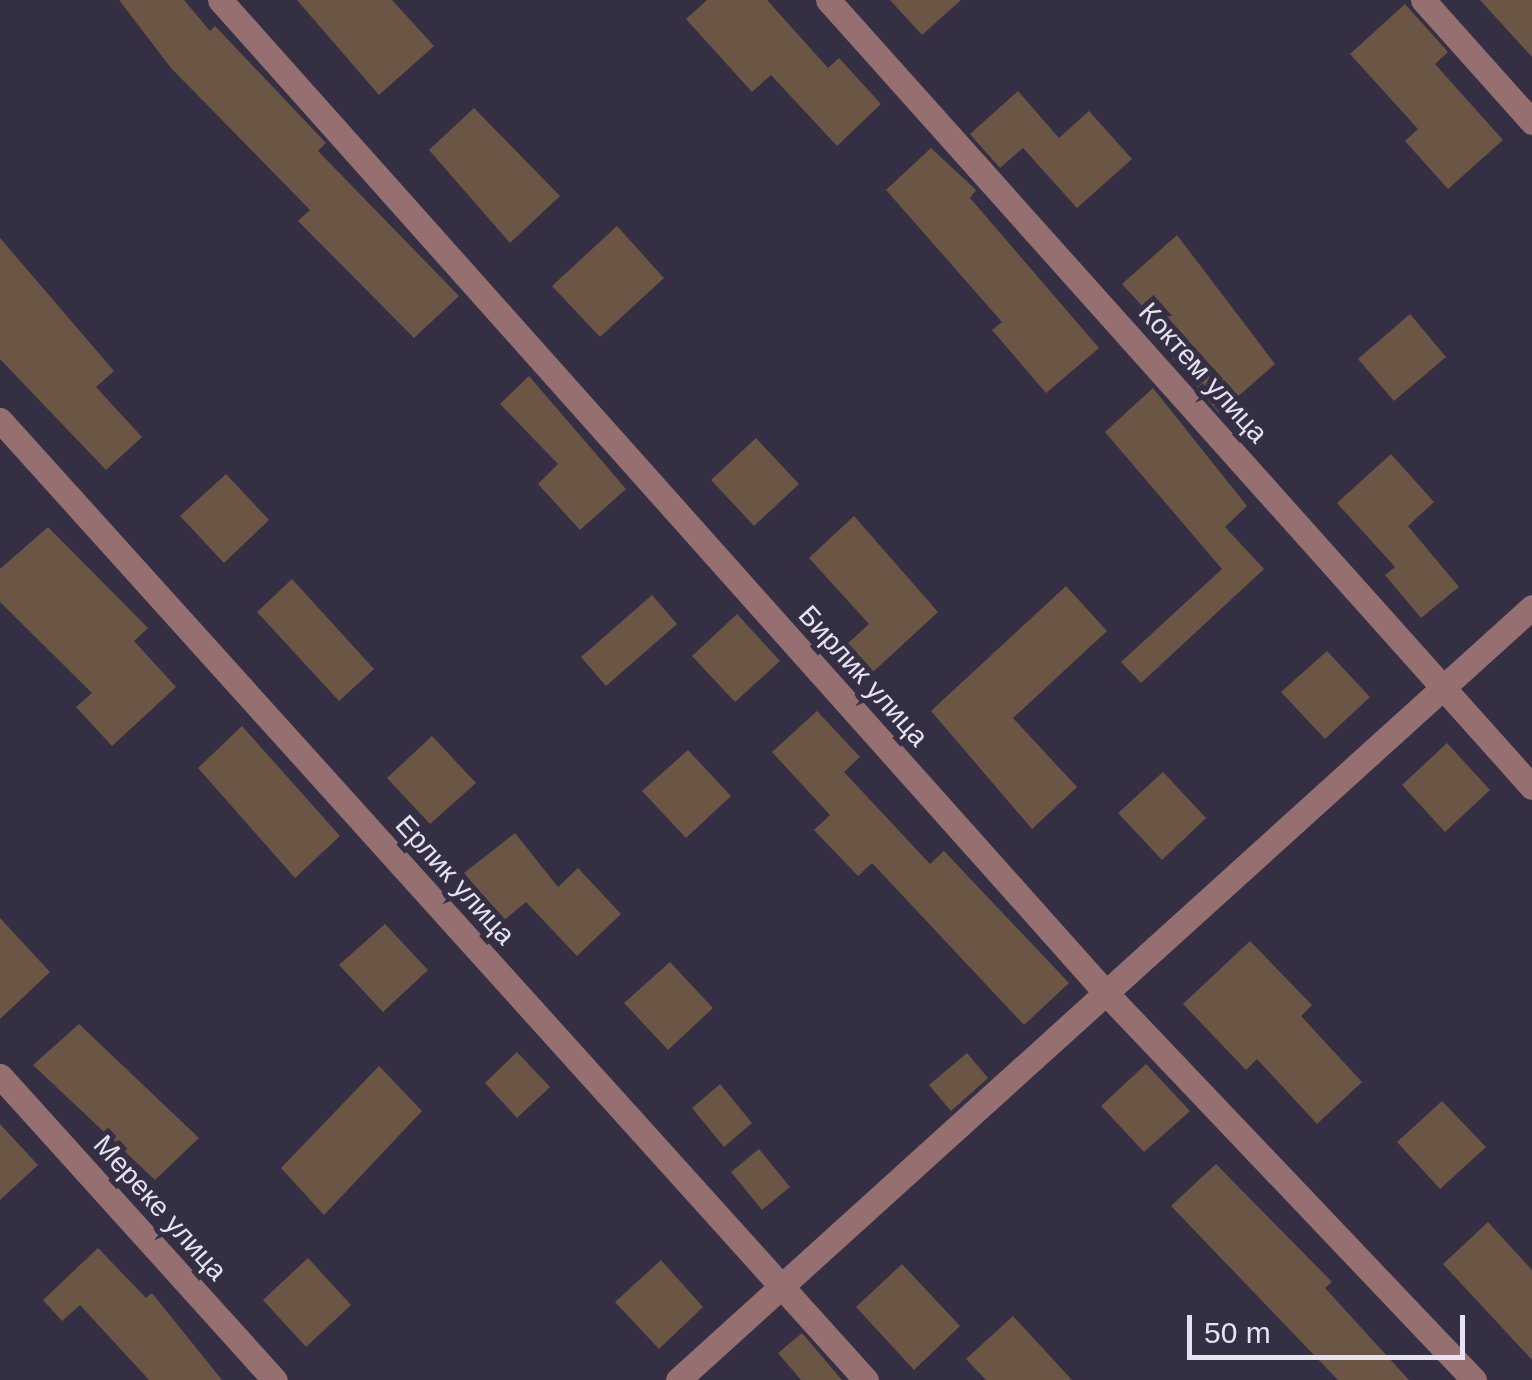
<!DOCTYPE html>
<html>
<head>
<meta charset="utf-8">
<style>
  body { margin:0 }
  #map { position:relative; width:1532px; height:1380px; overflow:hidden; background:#352f44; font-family:Arial,sans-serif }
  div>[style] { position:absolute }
  .building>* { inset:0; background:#6b5544 }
  .minor>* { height:25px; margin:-12.5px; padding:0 12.5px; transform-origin:12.5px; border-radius:12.5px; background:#966f70 }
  span { translate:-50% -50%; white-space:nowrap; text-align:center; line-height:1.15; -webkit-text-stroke:10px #352f44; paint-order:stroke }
  .street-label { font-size:28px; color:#e6e2f0 }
  .scale { position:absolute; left:1187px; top:1315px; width:278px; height:45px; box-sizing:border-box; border:5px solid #e6e2f0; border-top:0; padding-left:12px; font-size:30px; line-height:35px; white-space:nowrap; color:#e6e2f0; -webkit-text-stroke:8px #352f44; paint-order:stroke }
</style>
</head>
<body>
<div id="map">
  <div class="building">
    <div style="clip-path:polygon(119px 0,184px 0,210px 31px,215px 26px,326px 143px,318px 151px,459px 296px,414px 338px,298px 221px,310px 210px,171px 68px)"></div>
    <div style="clip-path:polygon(297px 0,392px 0,434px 46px,379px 95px)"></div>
    <div style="clip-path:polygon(707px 0,767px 0,828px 68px,839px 58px,881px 104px,837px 146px,771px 75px,752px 92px,686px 19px)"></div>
    <div style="clip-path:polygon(890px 0,961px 0,922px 35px)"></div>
    <div style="clip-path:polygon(1480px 0,1532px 0,1532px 57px)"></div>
    <div style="clip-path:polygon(1405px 4px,1448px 52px,1435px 64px,1503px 140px,1448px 189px,1405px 141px,1418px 129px,1350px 54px)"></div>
    <div style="clip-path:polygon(1018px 91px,1059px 138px,1089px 111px,1132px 159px,1077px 208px,1023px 148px,1000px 168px,970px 134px)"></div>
    <div style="clip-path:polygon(474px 108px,560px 196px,510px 243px,429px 150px)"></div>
    <div style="clip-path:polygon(931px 148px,976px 190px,970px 198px,1099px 348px,1046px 393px,992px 330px,1002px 322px,886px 190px)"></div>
    <div style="clip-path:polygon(617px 226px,664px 278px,600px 337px,552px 286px)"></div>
    <div style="clip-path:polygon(1177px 235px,1275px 364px,1219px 413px,1167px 352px,1176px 343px,1122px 284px)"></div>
    <div style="clip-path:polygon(0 238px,114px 371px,96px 387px,142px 437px,106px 470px,0 359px)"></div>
    <div style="clip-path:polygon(1410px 314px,1446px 357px,1394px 401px,1358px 359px)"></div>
    <div style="clip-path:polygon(529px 376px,626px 489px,580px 530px,538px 484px,558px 464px,500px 404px)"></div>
    <div style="clip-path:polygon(1153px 388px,1247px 506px,1225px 527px,1264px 569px,1141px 683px,1121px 662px,1222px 569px,1105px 432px)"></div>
    <div style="clip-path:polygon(756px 438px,799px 484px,754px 526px,711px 480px)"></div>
    <div style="clip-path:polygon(1391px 454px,1434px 502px,1408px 526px,1459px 587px,1421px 618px,1385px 575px,1395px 567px,1337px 503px)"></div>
    <div style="clip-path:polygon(226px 474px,269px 520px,224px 563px,180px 516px)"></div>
    <div style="clip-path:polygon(854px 516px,938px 612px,873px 672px,847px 644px,869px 624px,809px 558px)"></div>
    <div style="clip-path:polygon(48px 527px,148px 628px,134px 641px,176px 687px,112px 746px,76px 707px,92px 693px,0 602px,0 569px)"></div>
    <div style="clip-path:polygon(292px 579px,374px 669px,339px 701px,257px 612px)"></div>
    <div style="clip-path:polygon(1066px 586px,1107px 631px,1013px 718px,1077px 787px,1032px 829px,931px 711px)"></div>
    <div style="clip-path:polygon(652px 595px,677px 624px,606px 686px,581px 657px)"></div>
    <div style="clip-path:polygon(737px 614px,780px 661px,735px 702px,692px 656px)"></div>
    <div style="clip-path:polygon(1327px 651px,1370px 697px,1325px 739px,1281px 692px)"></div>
    <div style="clip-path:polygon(817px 711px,860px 757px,844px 772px,930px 864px,944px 851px,1069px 983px,1024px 1025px,872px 863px,858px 876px,814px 830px,830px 815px,772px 752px)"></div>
    <div style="clip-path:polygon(242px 726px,340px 836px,295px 878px,198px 768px)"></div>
    <div style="clip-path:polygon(432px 736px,476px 783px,430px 824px,387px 778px)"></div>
    <div style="clip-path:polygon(1447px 743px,1490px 790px,1445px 832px,1402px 785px)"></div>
    <div style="clip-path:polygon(688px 750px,731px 796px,686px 838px,642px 791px)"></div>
    <div style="clip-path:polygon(1163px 772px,1206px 818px,1162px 860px,1118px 813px)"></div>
    <div style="clip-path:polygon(515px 833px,558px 887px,578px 868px,621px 914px,577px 956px,526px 902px,503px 921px,464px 873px)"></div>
    <div style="clip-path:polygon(0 918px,50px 972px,0 1019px)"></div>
    <div style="clip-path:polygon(385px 924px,428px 970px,383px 1012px,339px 965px)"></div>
    <div style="clip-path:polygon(1250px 941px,1312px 1005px,1301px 1016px,1362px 1082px,1317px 1124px,1257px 1059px,1246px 1070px,1183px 1004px)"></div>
    <div style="clip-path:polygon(670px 962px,713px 1008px,668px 1050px,624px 1003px)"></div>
    <div style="clip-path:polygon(79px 1024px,199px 1138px,155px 1180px,33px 1065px)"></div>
    <div style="clip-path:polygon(517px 1052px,550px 1087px,517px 1118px,485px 1083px)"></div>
    <div style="clip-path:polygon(967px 1053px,988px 1078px,951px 1111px,929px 1085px)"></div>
    <div style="clip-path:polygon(1146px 1064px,1190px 1111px,1144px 1152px,1101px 1106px)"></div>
    <div style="clip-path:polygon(379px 1066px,422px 1111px,324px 1215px,281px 1168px)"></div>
    <div style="clip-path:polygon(720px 1084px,752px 1123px,724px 1147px,692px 1108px)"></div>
    <div style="clip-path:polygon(1442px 1101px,1486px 1147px,1440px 1189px,1397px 1142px)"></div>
    <div style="clip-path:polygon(0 1124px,38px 1165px,0 1200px)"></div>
    <div style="clip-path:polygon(759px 1149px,790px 1187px,762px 1210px,731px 1172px)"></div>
    <div style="clip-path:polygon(1216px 1164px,1332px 1282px,1325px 1288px,1409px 1380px,1338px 1380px,1171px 1206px)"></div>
    <div style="clip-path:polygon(1488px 1222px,1532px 1270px,1532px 1360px,1443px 1264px)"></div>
    <div style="clip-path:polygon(98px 1248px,146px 1298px,152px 1293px,222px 1380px,149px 1380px,80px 1305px,62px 1321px,43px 1300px)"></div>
    <div style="clip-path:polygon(308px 1258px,351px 1305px,306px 1347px,263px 1300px)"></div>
    <div style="clip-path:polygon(661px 1260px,703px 1307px,659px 1349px,615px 1302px)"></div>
    <div style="clip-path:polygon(902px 1264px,960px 1326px,914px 1370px,856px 1307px)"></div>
    <div style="clip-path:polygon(1013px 1316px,1072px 1380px,986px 1380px,966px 1359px)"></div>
    <div style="clip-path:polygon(802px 1333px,842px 1380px,801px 1380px,778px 1353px)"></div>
  </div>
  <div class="minor">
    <div style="left:220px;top:0;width:1331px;rotate:48.26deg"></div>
    <div style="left:1106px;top:993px;width:534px;rotate:46.44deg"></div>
    <div style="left:828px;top:0;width:1056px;rotate:48.19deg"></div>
    <div style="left:1423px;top:0;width:164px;rotate:48.2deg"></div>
    <div style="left:0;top:420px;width:1293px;rotate:47.95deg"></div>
    <div style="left:0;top:1076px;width:410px;rotate:47.9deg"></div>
    <div style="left:678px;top:1380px;width:1152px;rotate:-42.15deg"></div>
  </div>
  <div class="street-label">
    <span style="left:1203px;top:373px;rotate:48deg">Коктем улица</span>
    <span style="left:863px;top:676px;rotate:48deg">Бирлик улица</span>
    <span style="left:455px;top:880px;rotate:48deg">Ерлик улица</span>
    <span style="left:160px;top:1208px;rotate:48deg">Мереке улица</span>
  </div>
  <div class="scale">50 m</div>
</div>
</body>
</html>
